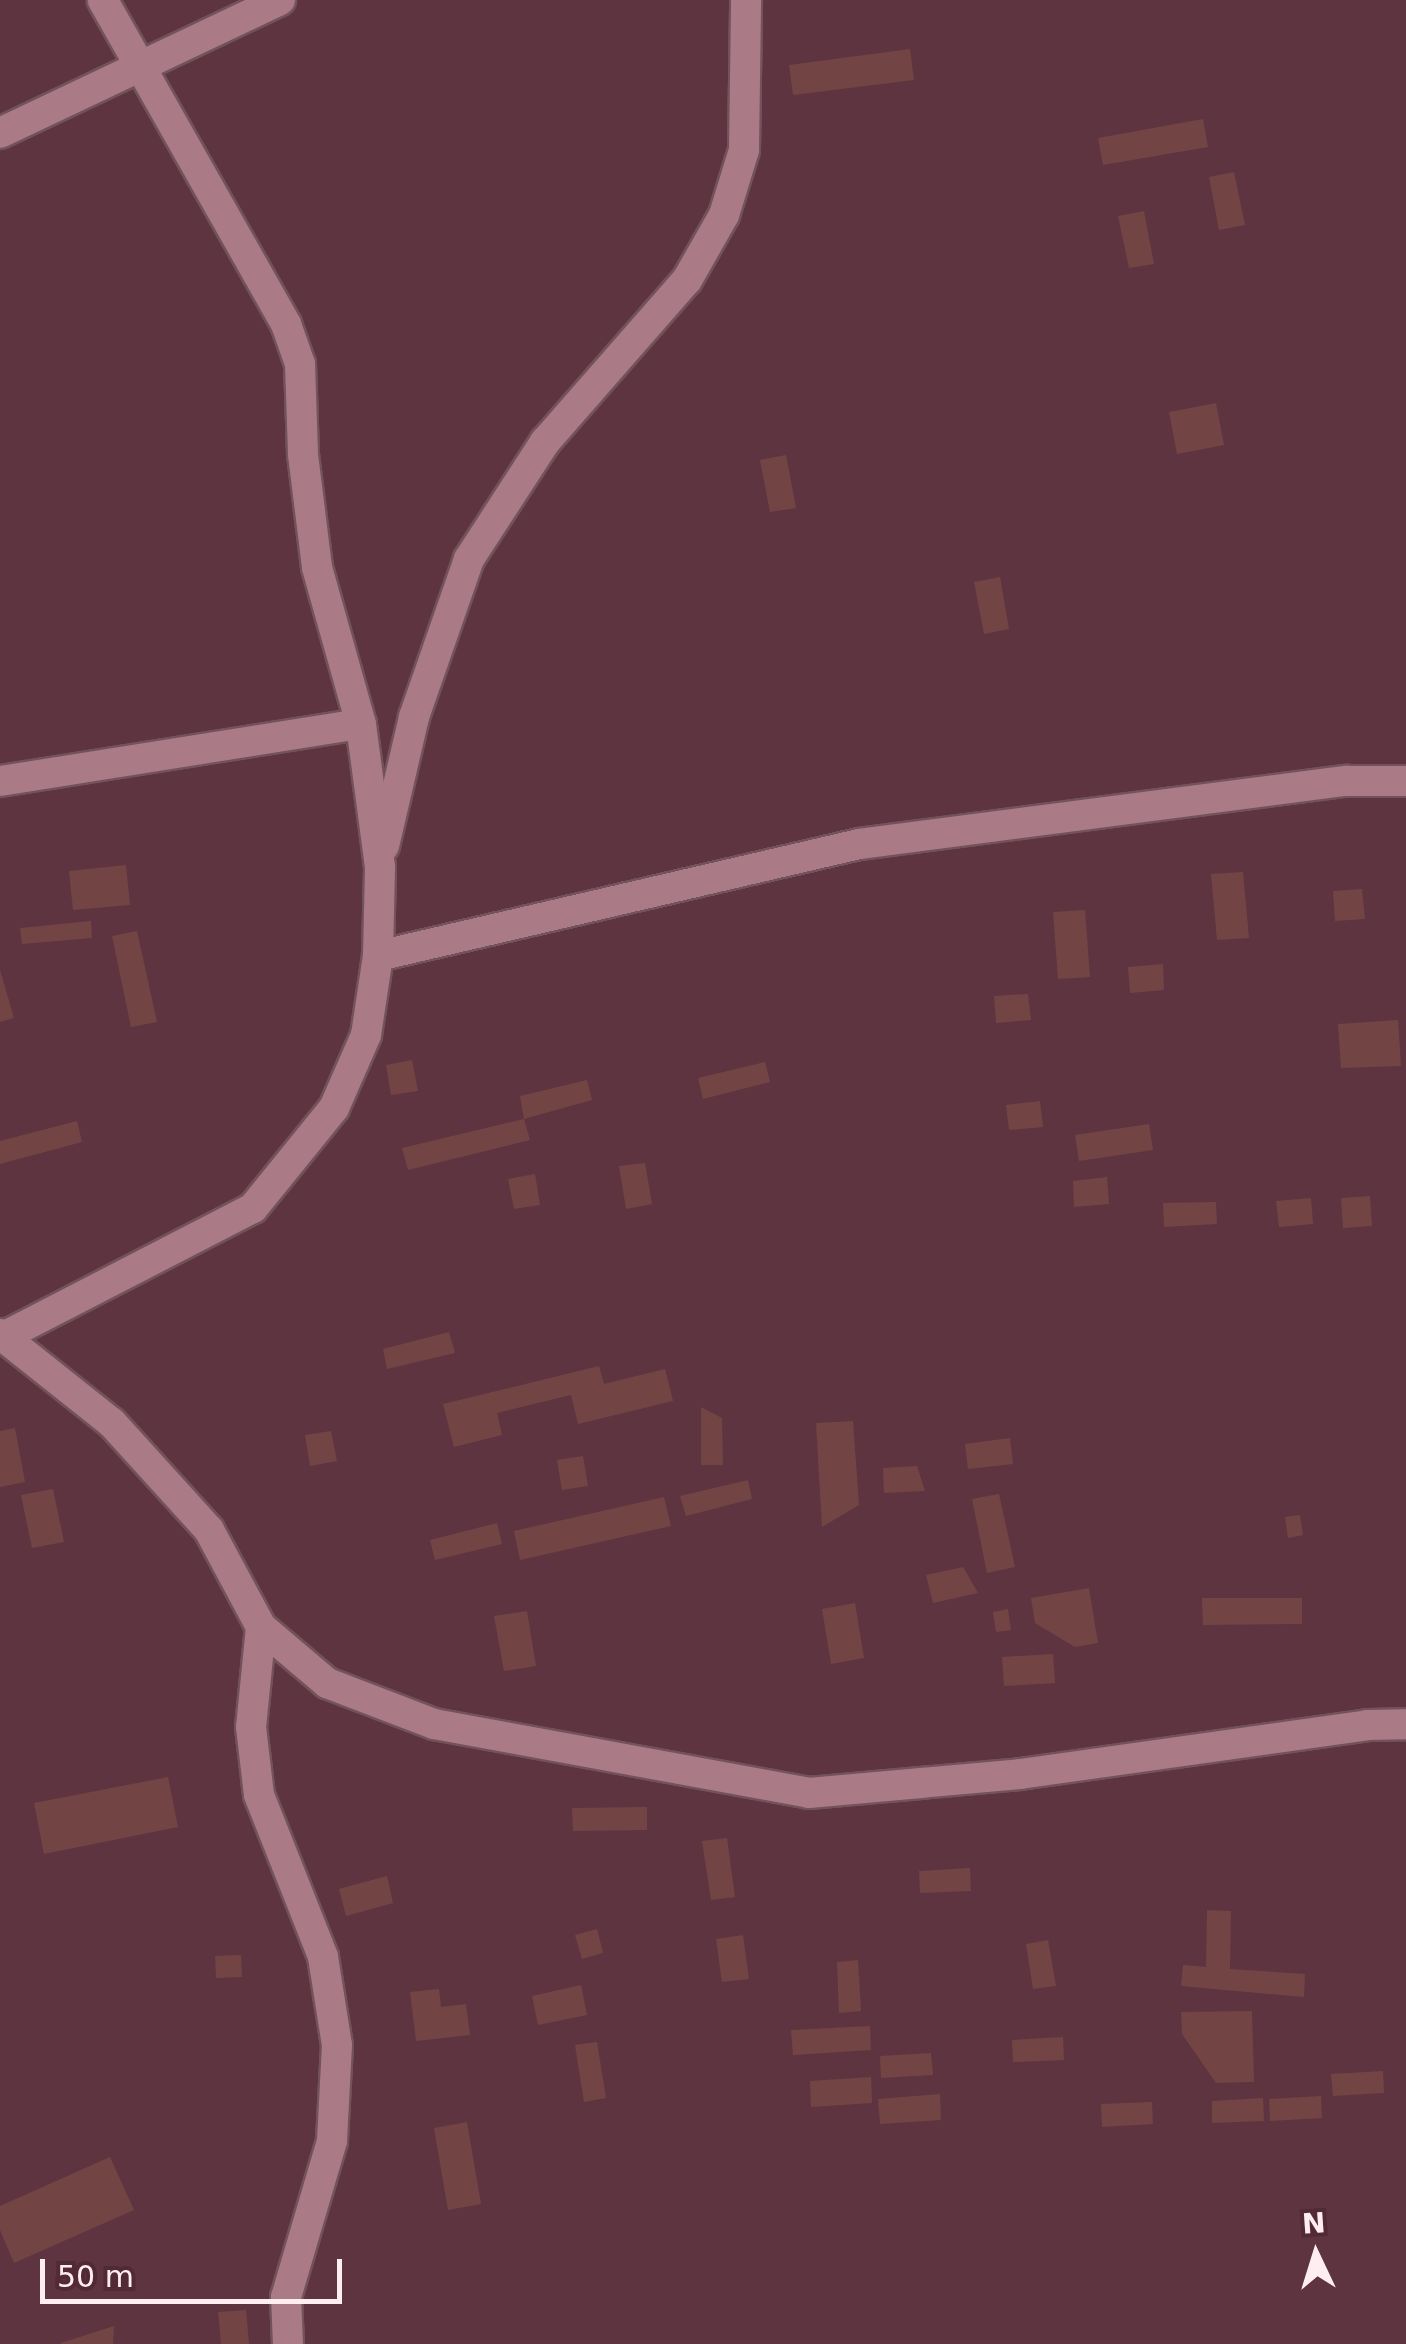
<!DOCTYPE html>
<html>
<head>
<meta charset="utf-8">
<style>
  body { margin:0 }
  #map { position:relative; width:1406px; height:2344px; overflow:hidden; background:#5e3440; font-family:"DejaVu Sans",sans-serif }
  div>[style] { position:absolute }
  .building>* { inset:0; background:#724544 }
  .roads { filter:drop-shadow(2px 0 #72525c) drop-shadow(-2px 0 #72525c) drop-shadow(0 2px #72525c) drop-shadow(0 -2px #72525c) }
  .minor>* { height:30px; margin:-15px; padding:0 15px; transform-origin:15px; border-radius:15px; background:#aa7a87 }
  span { translate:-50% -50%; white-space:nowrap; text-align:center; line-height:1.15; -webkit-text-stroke:8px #522a36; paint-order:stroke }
  .north { position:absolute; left:1266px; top:2204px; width:100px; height:100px; -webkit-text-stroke:8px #522a36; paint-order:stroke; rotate:356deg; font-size:28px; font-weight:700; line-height:40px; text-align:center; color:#feeef2 }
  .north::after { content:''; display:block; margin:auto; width:35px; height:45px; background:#feeef2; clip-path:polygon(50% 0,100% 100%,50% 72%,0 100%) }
  .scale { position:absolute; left:40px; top:2259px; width:302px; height:45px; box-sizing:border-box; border:5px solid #feeef2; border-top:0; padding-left:12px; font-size:30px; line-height:35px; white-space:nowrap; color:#feeef2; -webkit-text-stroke:8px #522a36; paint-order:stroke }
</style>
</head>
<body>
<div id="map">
  <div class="building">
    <div style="clip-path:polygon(910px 49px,914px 80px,793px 95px,789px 65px)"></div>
    <div style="clip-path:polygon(1203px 119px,1208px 147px,1103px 165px,1098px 138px)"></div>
    <div style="clip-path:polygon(1234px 172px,1245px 225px,1219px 230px,1209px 177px)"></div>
    <div style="clip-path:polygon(1144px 211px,1154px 264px,1129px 268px,1118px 216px)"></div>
    <div style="clip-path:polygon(1216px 403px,1224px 445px,1177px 454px,1169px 412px)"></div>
    <div style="clip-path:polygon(786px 455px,796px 508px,770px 512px,760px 460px)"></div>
    <div style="clip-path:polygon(1000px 577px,1009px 629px,984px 634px,974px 582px)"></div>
    <div style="clip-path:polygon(126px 865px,130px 905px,73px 910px,69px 871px)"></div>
    <div style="clip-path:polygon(1243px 872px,1249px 938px,1217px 940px,1211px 874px)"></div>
    <div style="clip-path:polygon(1362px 889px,1365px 919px,1335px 921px,1333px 891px)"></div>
    <div style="clip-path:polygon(1085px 910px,1090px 977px,1058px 979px,1053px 912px)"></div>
    <div style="clip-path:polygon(91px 921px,92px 938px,22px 944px,20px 928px)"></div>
    <div style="clip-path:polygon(137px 931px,157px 1022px,131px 1027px,112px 936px)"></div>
    <div style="clip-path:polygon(1163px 964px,1164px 990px,1130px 993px,1128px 967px)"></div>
    <div style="clip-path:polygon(0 970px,14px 1018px,0 1022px)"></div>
    <div style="clip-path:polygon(1028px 994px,1031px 1020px,996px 1023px,994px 996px)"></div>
    <div style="clip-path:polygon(1398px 1020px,1401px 1066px,1341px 1068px,1338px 1024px)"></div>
    <div style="clip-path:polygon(412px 1060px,418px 1091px,391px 1095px,386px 1065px)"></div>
    <div style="clip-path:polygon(765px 1062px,770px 1082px,703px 1099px,698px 1078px)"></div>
    <div style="clip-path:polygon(587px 1080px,592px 1100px,524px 1119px,520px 1096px)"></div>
    <div style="clip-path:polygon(1040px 1101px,1043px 1127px,1009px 1130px,1006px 1105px)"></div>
    <div style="clip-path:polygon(524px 1119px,530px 1140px,408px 1170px,402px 1148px)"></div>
    <div style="clip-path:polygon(77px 1121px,82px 1142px,0 1164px,0 1141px)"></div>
    <div style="clip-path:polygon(1149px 1124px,1153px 1150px,1079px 1161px,1075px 1135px)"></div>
    <div style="clip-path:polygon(645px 1163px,652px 1204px,626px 1209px,619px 1166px)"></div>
    <div style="clip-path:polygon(535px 1174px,540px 1205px,514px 1209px,508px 1179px)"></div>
    <div style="clip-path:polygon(1107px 1177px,1109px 1204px,1074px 1207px,1073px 1181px)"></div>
    <div style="clip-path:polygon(1370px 1196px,1372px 1226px,1343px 1228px,1341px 1198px)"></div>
    <div style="clip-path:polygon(1311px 1198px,1313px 1224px,1279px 1227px,1276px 1201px)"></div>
    <div style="clip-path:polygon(1216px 1202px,1217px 1224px,1164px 1227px,1163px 1203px)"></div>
    <div style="clip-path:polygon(449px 1332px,455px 1353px,387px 1369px,383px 1349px)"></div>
    <div style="clip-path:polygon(599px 1366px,604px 1384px,665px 1369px,673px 1401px,578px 1424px,571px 1395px,497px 1413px,502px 1435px,454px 1447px,443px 1404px)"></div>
    <div style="clip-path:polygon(701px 1407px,722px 1418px,723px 1465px,701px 1465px)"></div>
    <div style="clip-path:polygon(853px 1421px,859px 1505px,822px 1527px,816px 1423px)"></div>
    <div style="clip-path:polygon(15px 1428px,25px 1482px,0 1487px,0 1431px)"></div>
    <div style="clip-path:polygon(331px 1431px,337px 1461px,310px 1466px,305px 1435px)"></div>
    <div style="clip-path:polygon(1010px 1438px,1013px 1464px,968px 1469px,965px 1444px)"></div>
    <div style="clip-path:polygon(583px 1456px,588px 1486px,562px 1490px,557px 1460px)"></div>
    <div style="clip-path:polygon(917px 1466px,925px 1491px,884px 1493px,883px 1468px)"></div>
    <div style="clip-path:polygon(748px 1480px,752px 1499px,686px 1516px,680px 1496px)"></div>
    <div style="clip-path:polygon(53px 1489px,64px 1542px,32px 1548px,21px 1495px)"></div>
    <div style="clip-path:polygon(999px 1494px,1015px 1567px,987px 1573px,972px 1499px)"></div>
    <div style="clip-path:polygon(664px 1497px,671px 1526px,520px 1560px,514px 1531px)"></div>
    <div style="clip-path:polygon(1300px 1515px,1303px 1535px,1288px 1538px,1285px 1517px)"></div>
    <div style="clip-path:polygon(497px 1523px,502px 1544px,435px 1560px,430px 1540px)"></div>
    <div style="clip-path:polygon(963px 1567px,978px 1593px,933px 1603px,926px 1575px)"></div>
    <div style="clip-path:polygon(1089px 1588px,1098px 1643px,1075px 1647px,1035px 1623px,1031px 1598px)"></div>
    <div style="clip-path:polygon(1202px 1598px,1302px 1598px,1302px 1624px,1203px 1625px)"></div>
    <div style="clip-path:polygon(855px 1603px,864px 1658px,831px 1664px,822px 1609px)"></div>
    <div style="clip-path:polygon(1008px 1609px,1011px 1630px,996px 1632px,993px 1612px)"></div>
    <div style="clip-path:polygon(527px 1611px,536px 1666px,504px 1671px,494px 1616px)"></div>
    <div style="clip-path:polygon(1053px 1654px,1055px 1683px,1004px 1686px,1002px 1657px)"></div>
    <div style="clip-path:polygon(168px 1777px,178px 1827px,44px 1854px,34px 1803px)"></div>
    <div style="clip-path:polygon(647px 1807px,647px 1830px,573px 1831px,572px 1808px)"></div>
    <div style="clip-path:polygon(727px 1838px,735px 1897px,711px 1900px,702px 1841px)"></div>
    <div style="clip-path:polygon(970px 1868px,971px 1891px,920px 1893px,919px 1871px)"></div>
    <div style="clip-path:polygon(387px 1876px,393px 1903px,346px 1916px,339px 1889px)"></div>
    <div style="clip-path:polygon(1207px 1910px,1231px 1911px,1230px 1969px,1305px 1974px,1304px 1997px,1181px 1986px,1183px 1965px,1206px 1967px)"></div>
    <div style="clip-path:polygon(597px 1929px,603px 1953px,582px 1959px,575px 1935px)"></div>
    <div style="clip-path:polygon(743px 1935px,749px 1979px,722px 1982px,716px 1939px)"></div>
    <div style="clip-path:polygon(1048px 1940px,1056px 1986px,1033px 1989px,1026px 1944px)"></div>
    <div style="clip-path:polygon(241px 1955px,242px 1977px,216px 1978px,215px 1956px)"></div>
    <div style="clip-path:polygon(858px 1960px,861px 2011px,839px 2013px,837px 1962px)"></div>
    <div style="clip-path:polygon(581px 1985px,587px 2015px,538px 2025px,532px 1996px)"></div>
    <div style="clip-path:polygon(439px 1989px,441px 2007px,466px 2004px,470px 2035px,416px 2041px,410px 1992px)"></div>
    <div style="clip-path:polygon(1252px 2011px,1254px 2082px,1216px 2083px,1182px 2034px,1181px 2012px)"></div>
    <div style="clip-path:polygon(870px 2026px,871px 2050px,793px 2055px,791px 2030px)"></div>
    <div style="clip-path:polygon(1063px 2037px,1064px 2060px,1013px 2062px,1012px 2040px)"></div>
    <div style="clip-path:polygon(597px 2042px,606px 2098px,584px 2102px,575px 2045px)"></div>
    <div style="clip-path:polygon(931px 2053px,933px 2075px,881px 2078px,880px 2056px)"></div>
    <div style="clip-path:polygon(1383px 2071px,1384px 2093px,1333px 2096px,1331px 2074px)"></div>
    <div style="clip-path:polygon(871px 2077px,872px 2103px,811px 2107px,810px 2081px)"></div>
    <div style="clip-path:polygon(940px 2094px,941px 2120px,880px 2124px,878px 2099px)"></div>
    <div style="clip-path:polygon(1321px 2096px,1322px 2118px,1270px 2121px,1269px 2099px)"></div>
    <div style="clip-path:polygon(1263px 2098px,1264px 2121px,1212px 2123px,1212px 2101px)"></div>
    <div style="clip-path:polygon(1152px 2102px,1153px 2124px,1102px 2127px,1101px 2104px)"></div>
    <div style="clip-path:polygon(467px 2122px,481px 2204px,448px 2210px,434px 2128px)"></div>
    <div style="clip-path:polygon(110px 2157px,134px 2210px,14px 2263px,0 2230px,0 2206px)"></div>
    <div style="clip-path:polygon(246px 2310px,249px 2344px,221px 2344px,218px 2312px)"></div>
    <div style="clip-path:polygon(114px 2326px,113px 2344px,61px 2344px,61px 2343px)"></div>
  </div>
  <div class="roads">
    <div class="minor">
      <div style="left:0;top:133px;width:310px;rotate:-25.4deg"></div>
      <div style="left:0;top:781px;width:365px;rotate:-9deg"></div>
      <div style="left:384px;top:846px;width:132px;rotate:-76.9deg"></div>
      <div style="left:414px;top:717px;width:167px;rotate:-70.8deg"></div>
      <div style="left:469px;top:559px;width:140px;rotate:-57deg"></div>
      <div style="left:545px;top:442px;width:215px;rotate:-48.8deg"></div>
      <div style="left:687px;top:280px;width:75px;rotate:-60.4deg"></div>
      <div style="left:724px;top:215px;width:68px;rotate:-72.9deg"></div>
      <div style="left:744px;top:150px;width:150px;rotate:-89.2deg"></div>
      <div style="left:378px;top:956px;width:494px;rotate:-13.1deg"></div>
      <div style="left:859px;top:844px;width:492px;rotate:-7.4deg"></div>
      <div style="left:1347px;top:781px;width:59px"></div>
      <div style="left:0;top:1334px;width:143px;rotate:38.5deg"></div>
      <div style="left:112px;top:1423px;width:144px;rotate:47.8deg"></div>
      <div style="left:209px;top:1530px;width:110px;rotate:61.8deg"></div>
      <div style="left:261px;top:1627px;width:87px;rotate:40.3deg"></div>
      <div style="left:327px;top:1683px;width:115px;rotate:21deg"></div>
      <div style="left:434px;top:1724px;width:381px;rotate:10.4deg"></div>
      <div style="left:809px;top:1793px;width:212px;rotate:-5.1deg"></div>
      <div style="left:1020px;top:1774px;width:350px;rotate:-8deg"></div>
      <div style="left:1367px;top:1725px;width:39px;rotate:-1deg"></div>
      <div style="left:5px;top:1336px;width:279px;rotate:-27.3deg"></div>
      <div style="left:253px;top:1208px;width:129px;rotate:-51deg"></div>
      <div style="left:334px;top:1108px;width:80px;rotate:-66.3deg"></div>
      <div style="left:366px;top:1035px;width:80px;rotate:-81.4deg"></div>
      <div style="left:378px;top:956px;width:89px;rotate:-88.7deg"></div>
      <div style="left:380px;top:867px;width:144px;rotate:-97.6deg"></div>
      <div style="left:361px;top:724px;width:163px;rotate:-105.7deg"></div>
      <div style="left:317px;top:567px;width:114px;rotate:-97.1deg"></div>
      <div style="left:303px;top:454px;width:90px;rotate:-91.9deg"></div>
      <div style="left:300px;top:364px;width:42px;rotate:-109.3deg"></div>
      <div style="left:286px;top:324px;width:372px;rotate:-119.5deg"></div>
      <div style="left:261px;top:1627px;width:100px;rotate:95.7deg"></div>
      <div style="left:251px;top:1727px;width:68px;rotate:83.3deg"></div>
      <div style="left:259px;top:1795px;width:174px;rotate:68.4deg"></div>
      <div style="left:323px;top:1957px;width:89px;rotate:81deg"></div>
      <div style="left:337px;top:2045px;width:96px;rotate:93deg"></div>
      <div style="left:332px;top:2141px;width:163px;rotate:106.4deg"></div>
      <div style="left:286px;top:2297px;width:47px;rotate:87.6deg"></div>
    </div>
  </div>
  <div class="north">N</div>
  <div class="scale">50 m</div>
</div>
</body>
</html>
